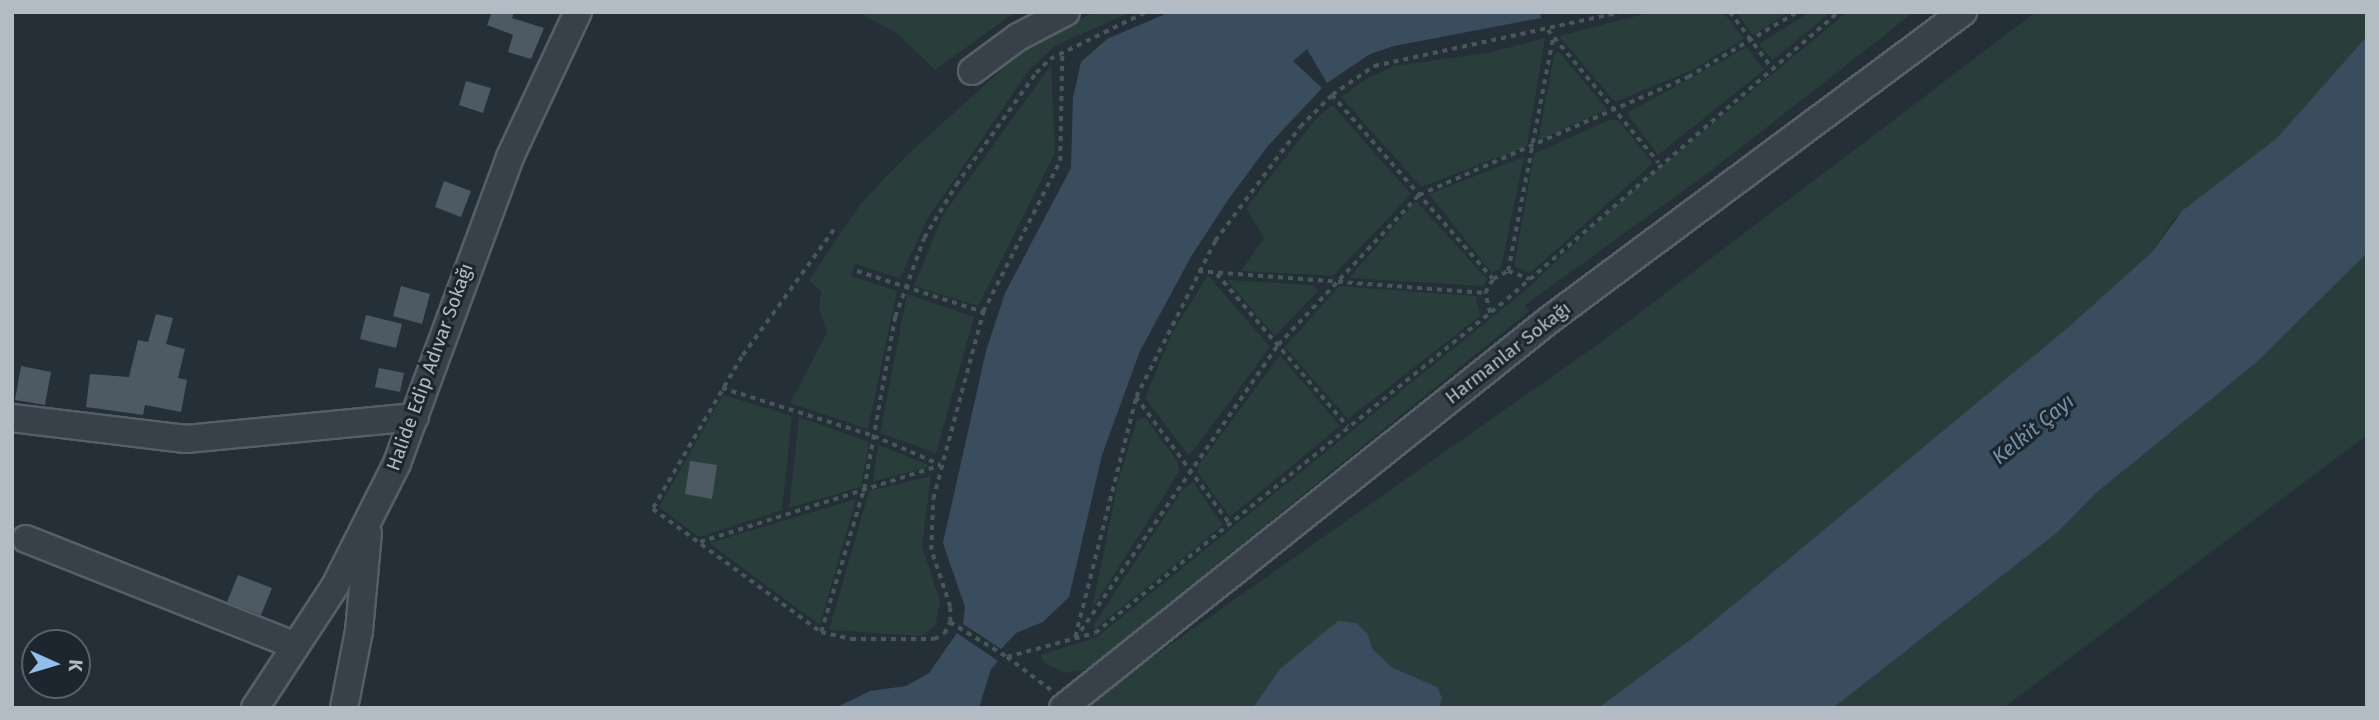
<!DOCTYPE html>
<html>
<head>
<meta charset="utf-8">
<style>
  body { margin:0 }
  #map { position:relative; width:2379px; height:720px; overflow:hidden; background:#252f38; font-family:"Fira Sans",sans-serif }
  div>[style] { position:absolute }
  .green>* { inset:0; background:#293d3b }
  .water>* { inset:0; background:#3a4d5e }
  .building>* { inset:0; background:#4d5a64 }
  .path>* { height:3.5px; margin-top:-1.75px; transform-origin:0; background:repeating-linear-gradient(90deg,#465858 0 5px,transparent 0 10px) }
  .roads { filter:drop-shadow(2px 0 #565f67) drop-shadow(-2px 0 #565f67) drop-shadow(0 2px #565f67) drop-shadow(0 -2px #565f67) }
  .minor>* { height:26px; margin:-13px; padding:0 13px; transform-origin:13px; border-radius:13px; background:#384149 }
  span { translate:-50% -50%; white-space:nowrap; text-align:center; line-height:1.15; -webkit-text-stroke:6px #1d262e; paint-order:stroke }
  .street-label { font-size:19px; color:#b3bcc5 }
  .water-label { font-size:21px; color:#7790a5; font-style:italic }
  .frame { position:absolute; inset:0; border:14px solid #b3bcc5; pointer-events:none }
  .north { position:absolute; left:21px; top:629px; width:70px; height:70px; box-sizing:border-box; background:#1d262e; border:2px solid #59626a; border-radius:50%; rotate:94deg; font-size:19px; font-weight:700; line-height:28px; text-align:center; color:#b3bcc5 }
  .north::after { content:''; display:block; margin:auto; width:24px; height:32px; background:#91beec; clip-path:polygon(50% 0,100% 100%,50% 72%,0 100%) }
</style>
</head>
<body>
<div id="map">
  <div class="green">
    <div style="clip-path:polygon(858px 12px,1015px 12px,935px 70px,898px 34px)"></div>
    <div style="clip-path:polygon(1095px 12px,1130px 12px,1055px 46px,1029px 70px,928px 218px,900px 278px,855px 264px,851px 276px,897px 291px,868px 429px,790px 403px,827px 333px,819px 308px,821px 291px,809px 280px,862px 202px,905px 157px,1019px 54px,1043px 36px)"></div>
    <div style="clip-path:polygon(1652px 12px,1723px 12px,1744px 39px,1690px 71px,1615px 102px,1559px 36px)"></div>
    <div style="clip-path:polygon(1736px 12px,1789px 12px,1753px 35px)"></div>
    <div style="clip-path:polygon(1810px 12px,1831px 12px,1773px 60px,1759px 44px)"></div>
    <div style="clip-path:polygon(1847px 12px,1914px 12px,1712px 170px,1525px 305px,1529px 311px,1089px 669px,1065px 673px,1045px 663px,1040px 655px,1097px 637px,1521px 294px,1631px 192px)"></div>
    <div style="clip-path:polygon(2036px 12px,2367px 12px,2367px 36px,2277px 138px,2173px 220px,2153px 251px,2072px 324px,1698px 634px,1598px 708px,1080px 708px,1597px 345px)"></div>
    <div style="clip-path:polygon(1545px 38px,1527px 146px,1421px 187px,1341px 97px,1368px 78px,1394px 66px,1488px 53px)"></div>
    <div style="clip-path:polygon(1747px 47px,1764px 70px,1658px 155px,1627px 113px)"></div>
    <div style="clip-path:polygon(1558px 51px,1607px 109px,1538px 141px,1554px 55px)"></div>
    <div style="clip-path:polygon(1051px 65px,1055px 153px,978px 306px,914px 286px,943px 215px)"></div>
    <div style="clip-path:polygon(1332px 105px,1411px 194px,1333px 276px,1241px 271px,1264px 238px,1246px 208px,1314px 121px)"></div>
    <div style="clip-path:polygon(1609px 120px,1618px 120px,1653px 163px,1530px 273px,1514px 266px,1534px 154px)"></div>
    <div style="clip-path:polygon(1524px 157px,1501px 268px,1492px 273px,1429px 194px)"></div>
    <div style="clip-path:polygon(1416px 201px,1487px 279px,1483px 286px,1349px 278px)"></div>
    <div style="clip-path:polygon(2367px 253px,2367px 435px,2003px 708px,1833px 708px,2058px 532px,2096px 493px,2257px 362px)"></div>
    <div style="clip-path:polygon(1208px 275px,1270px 347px,1189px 456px,1145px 398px,1172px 333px)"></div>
    <div style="clip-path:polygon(1227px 280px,1312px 285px,1318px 291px,1275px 336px)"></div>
    <div style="clip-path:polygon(1339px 286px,1476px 296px,1480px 316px,1348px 419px,1285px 347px)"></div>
    <div style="clip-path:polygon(907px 294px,974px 317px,936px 453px,880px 433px)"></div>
    <div style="clip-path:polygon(1280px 355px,1340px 426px,1230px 517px,1198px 473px,1198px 466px)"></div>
    <div style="clip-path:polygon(723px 395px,792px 416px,782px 510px,699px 537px,659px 507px)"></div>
    <div style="clip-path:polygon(799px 417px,869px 442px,861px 487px,789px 508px)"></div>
    <div style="clip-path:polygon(1145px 417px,1178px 462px,1179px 472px,1092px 609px,1118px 482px,1137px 420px)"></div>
    <div style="clip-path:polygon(878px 445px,927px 464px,927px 467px,873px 482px)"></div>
    <div style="clip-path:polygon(931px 476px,922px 546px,940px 602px,935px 627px,921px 636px,829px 630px,869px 491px)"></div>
    <div style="clip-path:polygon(1193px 482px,1223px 525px,1095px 629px,1093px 626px,1182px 490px)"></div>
    <div style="clip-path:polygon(856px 499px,820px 625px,709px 543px)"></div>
  </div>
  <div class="water">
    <div style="clip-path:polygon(1170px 12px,1540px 12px,1541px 18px,1394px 46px,1370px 54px,1327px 83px,1307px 49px,1293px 61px,1322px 88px,1267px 147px,1228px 200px,1192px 255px,1140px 351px,1102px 455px,1069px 597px,1043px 622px,1016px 633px,1001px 649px,963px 624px,965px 607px,943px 543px,986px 351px,1005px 293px,1071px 168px,1073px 98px,1081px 62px,1107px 39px)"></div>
    <div style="clip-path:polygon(2367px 36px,2367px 253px,2257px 362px,2096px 493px,2058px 532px,1833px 708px,1598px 708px,1698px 634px,2072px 324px,2153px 251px,2182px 211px,2277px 138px)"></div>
    <div style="clip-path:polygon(1338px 621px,1356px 623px,1367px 633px,1373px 650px,1393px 668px,1437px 687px,1442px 698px,1439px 708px,1253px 708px,1280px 669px)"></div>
    <div style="clip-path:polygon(957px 633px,998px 661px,991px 669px,979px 708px,835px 708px,870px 691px,906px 686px,929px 673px)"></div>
  </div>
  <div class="building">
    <div style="clip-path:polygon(492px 12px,514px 12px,512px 18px,544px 28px,531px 59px,508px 52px,513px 35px,487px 25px)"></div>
    <div style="clip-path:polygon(466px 81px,491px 88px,483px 113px,459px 105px)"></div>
    <div style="clip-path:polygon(444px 181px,471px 191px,461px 217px,435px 207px)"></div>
    <div style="clip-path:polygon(401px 286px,430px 294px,422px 324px,393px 316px)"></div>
    <div style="clip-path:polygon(156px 314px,173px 318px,166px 344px,185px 349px,178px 378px,187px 380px,181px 412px,145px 405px,143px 415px,86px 407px,90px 374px,129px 377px,138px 340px,148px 342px)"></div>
    <div style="clip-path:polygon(366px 315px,402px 324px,396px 348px,360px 339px)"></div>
    <div style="clip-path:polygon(21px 366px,51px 372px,45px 405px,15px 400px)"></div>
    <div style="clip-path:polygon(379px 368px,404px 373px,400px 392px,375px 387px)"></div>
    <div style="clip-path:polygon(690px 461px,717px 465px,712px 499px,685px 494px)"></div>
    <div style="clip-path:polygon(238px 575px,272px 588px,261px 615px,227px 602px)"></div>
  </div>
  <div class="path">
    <div style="left:1730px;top:12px;width:70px;rotate:53.1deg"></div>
    <div style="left:1548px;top:30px;width:173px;rotate:50.2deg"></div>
    <div style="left:1332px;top:95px;width:244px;rotate:48.8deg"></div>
    <div style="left:834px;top:230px;width:157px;rotate:125.9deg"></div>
    <div style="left:742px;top:357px;width:176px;rotate:120.4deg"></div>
    <div style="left:653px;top:509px;width:208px;rotate:36.2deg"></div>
    <div style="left:821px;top:632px;width:31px;rotate:13deg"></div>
    <div style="left:851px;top:639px;width:83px"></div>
    <div style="left:934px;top:639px;width:11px;rotate:-27deg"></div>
    <div style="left:944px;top:634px;width:13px;rotate:-63deg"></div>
    <div style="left:950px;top:622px;width:15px;rotate:-90deg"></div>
    <div style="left:950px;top:607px;width:60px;rotate:-108.4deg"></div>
    <div style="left:931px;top:550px;width:51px;rotate:-87.8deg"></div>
    <div style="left:933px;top:499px;width:194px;rotate:-75deg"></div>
    <div style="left:983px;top:312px;width:169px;rotate:-63deg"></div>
    <div style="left:1060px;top:161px;width:109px;rotate:-88.9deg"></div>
    <div style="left:857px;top:271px;width:133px;rotate:18deg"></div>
    <div style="left:1198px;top:271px;width:288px;rotate:4.4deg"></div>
    <div style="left:1508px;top:271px;width:238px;rotate:-79.1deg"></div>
    <div style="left:1217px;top:274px;width:201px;rotate:49.4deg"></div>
    <div style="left:1490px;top:313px;width:21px;rotate:-104deg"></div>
    <div style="left:1485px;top:293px;width:16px;rotate:-60deg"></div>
    <div style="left:1493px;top:279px;width:17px;rotate:-28deg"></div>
    <div style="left:1508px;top:271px;width:23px;rotate:20deg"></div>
    <div style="left:722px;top:388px;width:159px;rotate:17.5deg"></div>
    <div style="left:874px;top:436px;width:71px;rotate:23.3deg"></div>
    <div style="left:1136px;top:397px;width:158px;rotate:53.5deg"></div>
    <div style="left:700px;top:542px;width:253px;rotate:-17.7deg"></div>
    <div style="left:950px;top:622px;width:67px;rotate:31.6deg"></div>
    <div style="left:1007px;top:657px;width:91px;rotate:-15.3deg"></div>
    <div style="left:1095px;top:633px;width:530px;rotate:-39.03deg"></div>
    <div style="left:1507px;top:299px;width:438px;rotate:-40.9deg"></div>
    <div style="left:821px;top:632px;width:149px;rotate:-73.3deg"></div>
    <div style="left:864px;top:489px;width:175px;rotate:-79.8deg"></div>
    <div style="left:895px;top:317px;width:84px;rotate:-69.8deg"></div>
    <div style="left:924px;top:238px;width:62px;rotate:-58.9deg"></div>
    <div style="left:956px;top:185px;width:138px;rotate:-54.5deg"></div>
    <div style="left:1036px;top:73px;width:20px;rotate:-45deg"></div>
    <div style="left:1050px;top:59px;width:107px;rotate:-26.1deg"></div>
    <div style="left:1075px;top:637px;width:248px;rotate:-75.7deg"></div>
    <div style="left:1136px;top:397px;width:175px;rotate:-63.1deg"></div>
    <div style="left:1215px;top:241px;width:142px;rotate:-53.3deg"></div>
    <div style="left:1300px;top:127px;width:45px;rotate:-45deg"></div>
    <div style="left:1332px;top:95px;width:51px;rotate:-34.6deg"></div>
    <div style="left:1374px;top:66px;width:254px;rotate:-12.3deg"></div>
    <div style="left:1075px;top:639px;width:357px;rotate:-55.4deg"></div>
    <div style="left:1278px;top:345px;width:206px;rotate:-46.8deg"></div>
    <div style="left:1419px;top:195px;width:294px;rotate:-23.7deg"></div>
    <div style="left:1688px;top:77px;width:127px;rotate:-30.8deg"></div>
    <div style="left:1007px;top:657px;width:55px;rotate:36.9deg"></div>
  </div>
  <div class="roads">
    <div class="minor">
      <div style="left:972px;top:71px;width:57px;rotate:-36.5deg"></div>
      <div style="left:1018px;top:37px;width:54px;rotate:-27.5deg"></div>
      <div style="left:12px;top:418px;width:175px;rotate:6.9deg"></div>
      <div style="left:186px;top:439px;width:230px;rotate:-5.5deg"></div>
      <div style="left:26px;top:539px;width:290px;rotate:21.6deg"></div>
      <div style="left:255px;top:708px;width:146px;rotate:-56.7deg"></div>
      <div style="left:335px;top:586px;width:138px;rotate:-63.2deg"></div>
      <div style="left:397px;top:463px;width:326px;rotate:-69.7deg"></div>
      <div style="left:510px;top:157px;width:160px;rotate:-64.9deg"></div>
      <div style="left:344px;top:708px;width:78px;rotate:-79deg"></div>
      <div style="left:359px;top:631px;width:98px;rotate:-84.8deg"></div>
      <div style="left:1063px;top:708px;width:622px;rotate:-38.6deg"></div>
      <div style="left:1549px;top:320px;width:516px;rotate:-36.65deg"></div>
    </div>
  </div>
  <div class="street-label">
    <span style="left:1508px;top:353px;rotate:-38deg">Harmanlar Sokağı</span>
    <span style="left:430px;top:367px;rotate:-70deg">Halide Edip Adıvar Sokağı</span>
  </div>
  <div class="water-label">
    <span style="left:2033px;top:429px;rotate:-39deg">Kelkit Çayı</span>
  </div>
  <div class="frame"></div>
  <div class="north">K</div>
</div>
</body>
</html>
